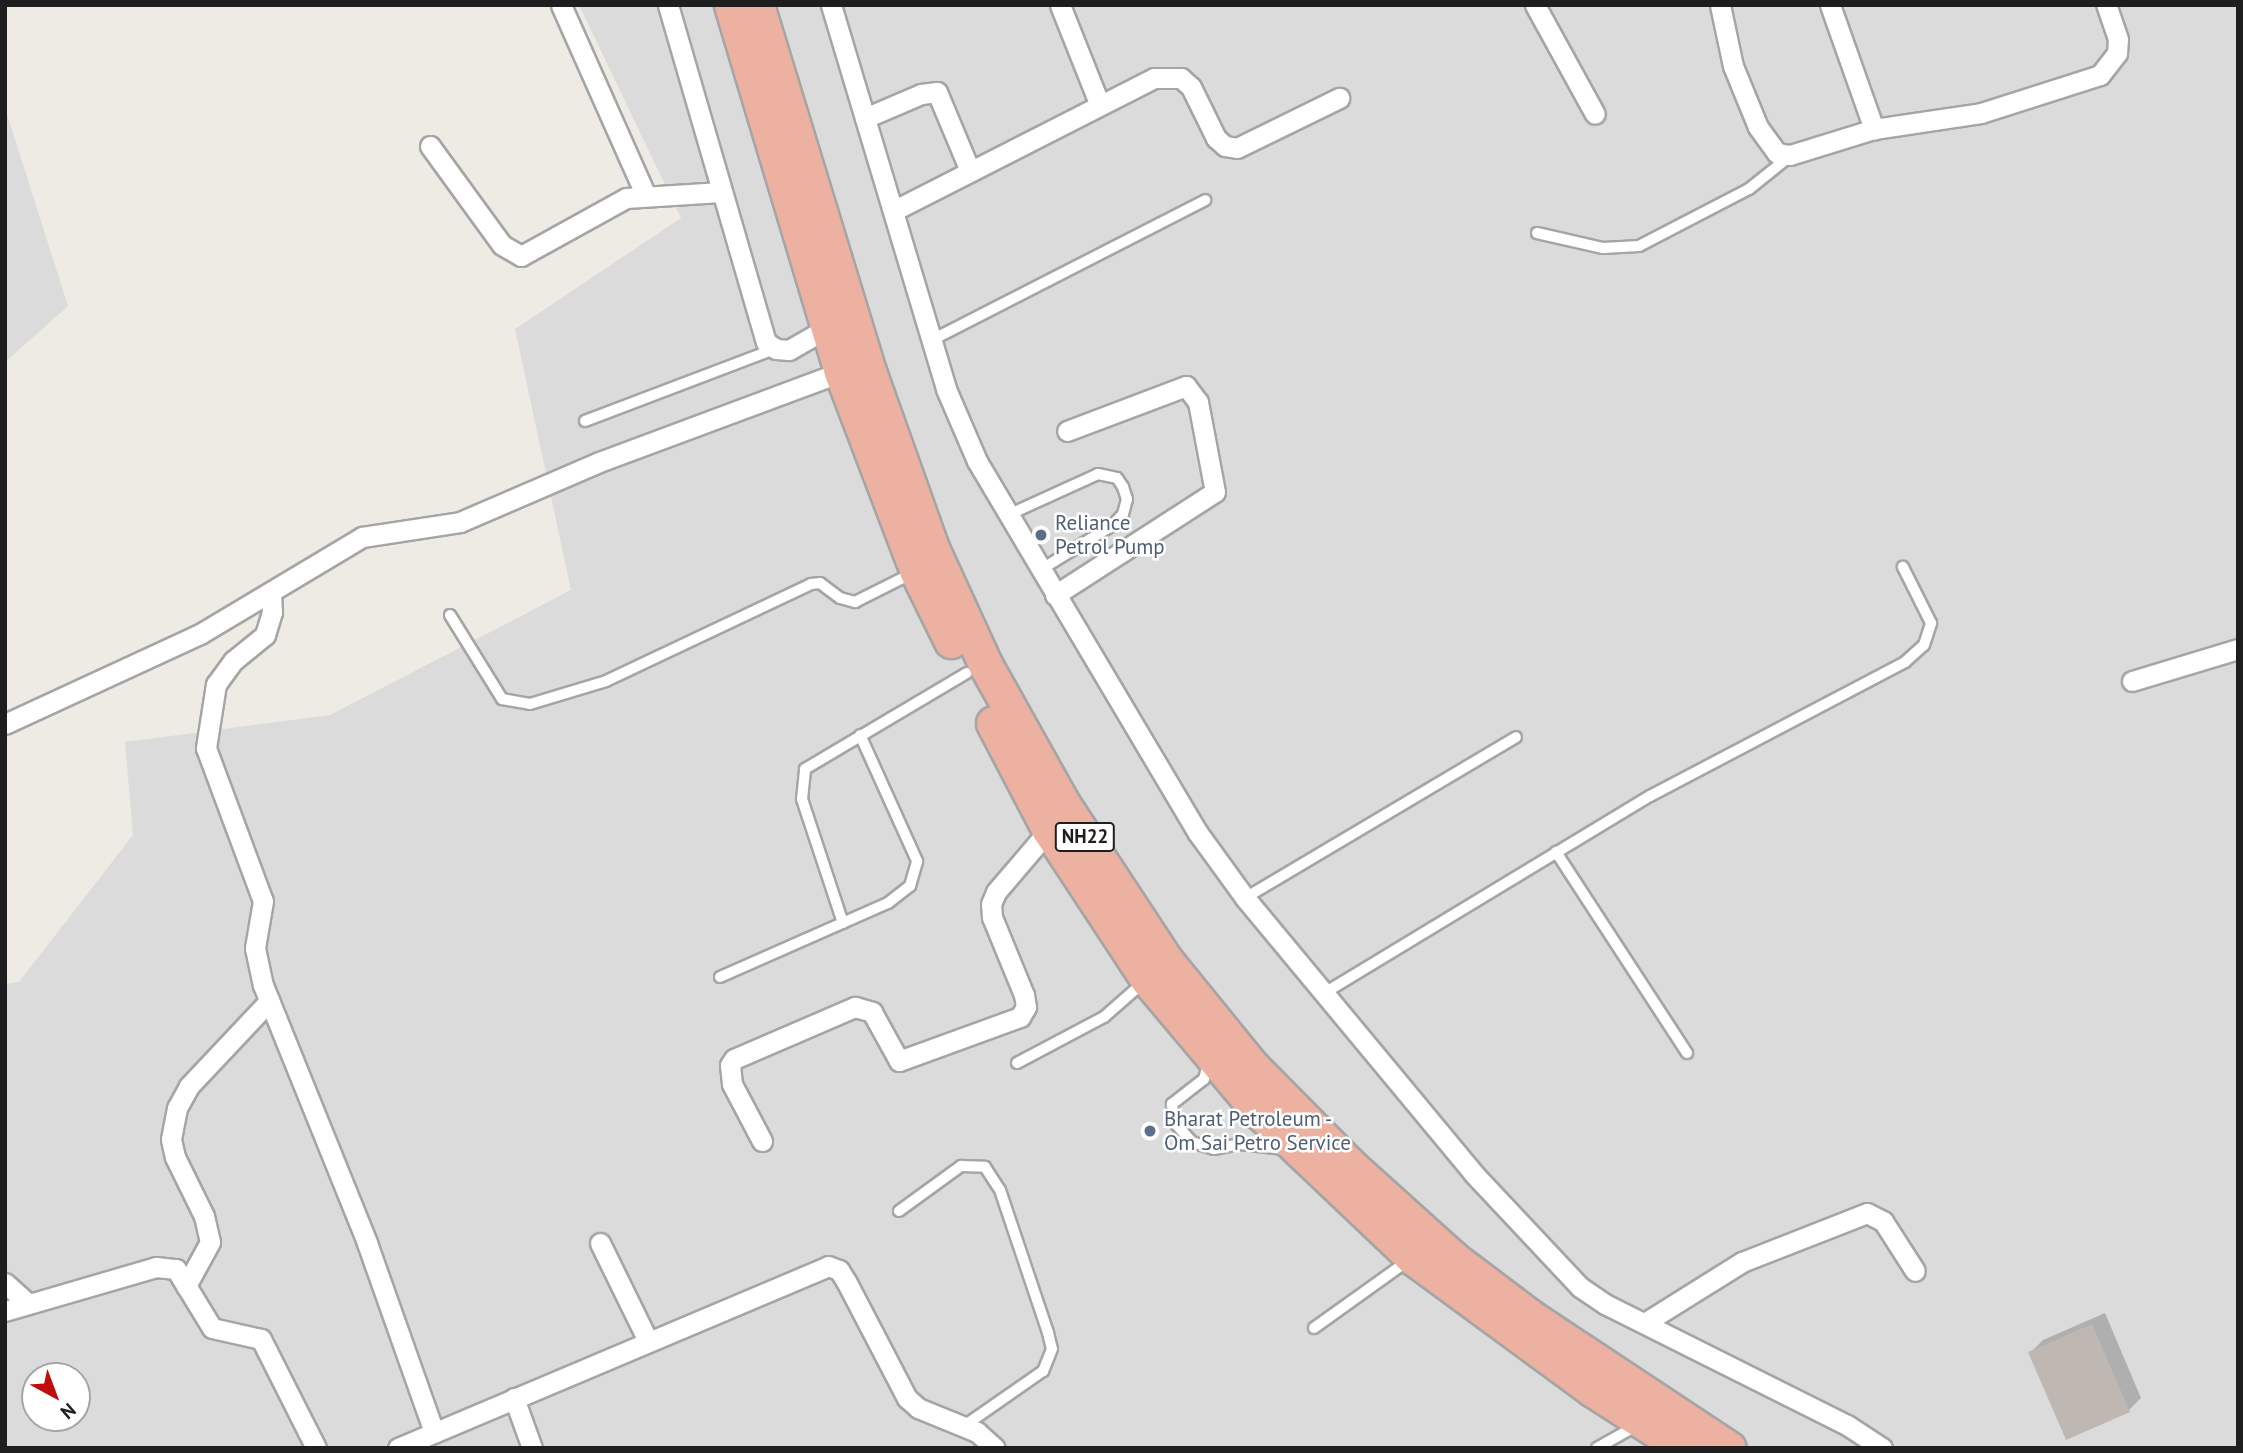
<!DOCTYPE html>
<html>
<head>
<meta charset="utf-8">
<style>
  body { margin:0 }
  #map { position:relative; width:2243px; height:1453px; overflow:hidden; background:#eeebe4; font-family:"PT Sans",sans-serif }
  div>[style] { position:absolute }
  .residential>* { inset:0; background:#dcdbdb }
  .shadow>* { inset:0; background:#0003 }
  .building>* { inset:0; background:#bfb7b1 }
  .roads { filter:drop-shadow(2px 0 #a5a5a5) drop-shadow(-2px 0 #a5a5a5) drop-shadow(0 2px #a5a5a5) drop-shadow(0 -2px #a5a5a5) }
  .service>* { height:10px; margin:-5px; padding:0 5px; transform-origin:5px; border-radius:5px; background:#fff }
  .minor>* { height:19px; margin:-9.5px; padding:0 9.5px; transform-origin:9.5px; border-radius:9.5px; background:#fff }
  .trunk>* { height:33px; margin:-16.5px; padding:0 16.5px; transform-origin:16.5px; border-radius:16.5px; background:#ecb1a1 }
  .dots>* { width:19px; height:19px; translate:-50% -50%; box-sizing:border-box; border:4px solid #fff; border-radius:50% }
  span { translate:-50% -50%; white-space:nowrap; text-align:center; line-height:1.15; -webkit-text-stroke:5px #fff; paint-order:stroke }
  .shield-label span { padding:2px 5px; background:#fff; border:2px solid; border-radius:5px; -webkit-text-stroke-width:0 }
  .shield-label { font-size:19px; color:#1e1e1e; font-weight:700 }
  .service-label { font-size:21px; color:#4e5e75 }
  .left { translate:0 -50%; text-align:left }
  .frame { position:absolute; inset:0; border:7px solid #1e1e1e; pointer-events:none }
  .north { position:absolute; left:21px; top:1362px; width:70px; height:70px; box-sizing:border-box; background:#fff; border:2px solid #a5a5a5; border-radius:50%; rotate:139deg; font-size:19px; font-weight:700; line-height:28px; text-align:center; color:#1e1e1e }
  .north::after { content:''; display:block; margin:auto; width:24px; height:32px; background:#bf0c0d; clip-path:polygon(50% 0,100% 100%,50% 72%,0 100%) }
</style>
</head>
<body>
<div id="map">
  <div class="residential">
    <div style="clip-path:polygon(evenodd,579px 5px,2238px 5px,2238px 1448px,5px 1448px,5px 984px,19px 982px,133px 835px,125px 742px,330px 715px,571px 590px,515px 329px,681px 218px,579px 5px,35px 1376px,77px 1376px,77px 1418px,35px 1418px,35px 1376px)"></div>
    <div style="clip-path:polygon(5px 108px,68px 306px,5px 362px)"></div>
  </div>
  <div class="shadow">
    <div style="clip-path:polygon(2105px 1313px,2141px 1398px,2129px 1410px,2030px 1353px,2043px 1340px)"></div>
  </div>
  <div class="building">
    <div style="clip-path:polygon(2092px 1324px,2130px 1412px,2066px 1440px,2028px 1352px)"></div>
  </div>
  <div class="roads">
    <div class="service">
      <div style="left:1537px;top:233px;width:68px;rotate:12.8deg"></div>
      <div style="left:1603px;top:248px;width:36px;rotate:-3deg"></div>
      <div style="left:1639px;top:246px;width:124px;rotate:-27.4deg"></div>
      <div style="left:1749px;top:189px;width:53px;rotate:-38.8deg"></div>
      <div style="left:932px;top:340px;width:307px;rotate:-27.1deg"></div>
      <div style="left:585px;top:421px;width:203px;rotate:-20.8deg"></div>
      <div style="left:1008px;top:515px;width:99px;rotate:-24.5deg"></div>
      <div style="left:1098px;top:474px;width:19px;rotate:12deg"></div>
      <div style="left:1117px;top:478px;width:11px;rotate:56deg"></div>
      <div style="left:1123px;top:487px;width:13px;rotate:72deg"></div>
      <div style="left:1127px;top:499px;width:16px;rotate:105deg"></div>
      <div style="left:1123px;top:514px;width:15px;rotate:132deg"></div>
      <div style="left:1113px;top:525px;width:86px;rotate:148.3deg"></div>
      <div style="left:450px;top:615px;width:99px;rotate:58.2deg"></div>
      <div style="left:502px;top:699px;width:28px;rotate:10deg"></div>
      <div style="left:530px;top:704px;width:79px;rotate:-16.8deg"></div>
      <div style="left:606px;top:681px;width:227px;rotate:-25.3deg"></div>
      <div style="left:811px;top:584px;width:9px;rotate:-6deg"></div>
      <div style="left:820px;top:583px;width:25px;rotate:37deg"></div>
      <div style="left:840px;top:598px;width:16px;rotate:15deg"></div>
      <div style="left:855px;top:602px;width:65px;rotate:-26.6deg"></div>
      <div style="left:1556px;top:852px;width:240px;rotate:56.9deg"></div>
      <div style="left:1245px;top:898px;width:315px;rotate:-30.7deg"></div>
      <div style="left:843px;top:923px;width:131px;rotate:-108.3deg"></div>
      <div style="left:802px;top:799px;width:30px;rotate:-84deg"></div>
      <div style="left:805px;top:769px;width:188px;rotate:-30.7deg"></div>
      <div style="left:720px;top:977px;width:184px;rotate:-23.8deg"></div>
      <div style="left:888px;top:903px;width:28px;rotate:-38deg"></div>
      <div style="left:910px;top:886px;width:26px;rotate:-74deg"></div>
      <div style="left:917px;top:861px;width:138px;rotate:-114.3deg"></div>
      <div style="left:1326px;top:992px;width:379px;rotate:-31.2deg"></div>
      <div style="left:1650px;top:796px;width:288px;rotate:-27.7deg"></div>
      <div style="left:1905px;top:662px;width:25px;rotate:-42deg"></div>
      <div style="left:1924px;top:645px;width:23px;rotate:-72deg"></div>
      <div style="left:1931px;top:623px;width:63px;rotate:-116.6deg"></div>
      <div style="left:1017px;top:1063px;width:98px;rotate:-27.9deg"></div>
      <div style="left:1104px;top:1017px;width:53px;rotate:-41.2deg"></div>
      <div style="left:1208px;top:1064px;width:16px;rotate:105deg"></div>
      <div style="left:1204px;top:1079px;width:41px;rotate:142deg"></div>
      <div style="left:1172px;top:1104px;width:18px;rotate:84deg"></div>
      <div style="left:1174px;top:1122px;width:27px;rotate:48deg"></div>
      <div style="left:1192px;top:1142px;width:23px;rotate:18deg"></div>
      <div style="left:1214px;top:1149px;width:26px;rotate:-11deg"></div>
      <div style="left:1240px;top:1144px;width:44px;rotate:6.5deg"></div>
      <div style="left:899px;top:1211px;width:77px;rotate:-36deg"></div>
      <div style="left:961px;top:1166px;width:24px;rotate:2deg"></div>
      <div style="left:985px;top:1167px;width:27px;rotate:57deg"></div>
      <div style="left:1000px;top:1190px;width:151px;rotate:71.4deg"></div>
      <div style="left:1048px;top:1333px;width:16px;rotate:76deg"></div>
      <div style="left:1052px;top:1349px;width:24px;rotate:112deg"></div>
      <div style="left:1043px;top:1371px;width:96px;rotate:145.2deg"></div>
      <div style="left:1314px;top:1328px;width:117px;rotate:-35.6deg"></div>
      <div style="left:1597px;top:1448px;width:45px;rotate:-29.4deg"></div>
    </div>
    <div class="minor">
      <div style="left:561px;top:5px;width:207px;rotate:66deg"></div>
      <div style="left:668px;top:5px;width:351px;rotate:73.8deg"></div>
      <div style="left:766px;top:342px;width:12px;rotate:35deg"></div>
      <div style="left:776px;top:349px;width:13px;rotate:4deg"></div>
      <div style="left:789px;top:350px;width:46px;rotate:-29.9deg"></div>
      <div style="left:831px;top:5px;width:401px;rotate:73.3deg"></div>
      <div style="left:946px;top:389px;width:78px;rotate:66.7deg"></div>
      <div style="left:977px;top:461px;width:433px;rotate:59.3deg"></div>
      <div style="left:1198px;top:833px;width:80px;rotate:54.1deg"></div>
      <div style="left:1245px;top:898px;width:357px;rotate:50.3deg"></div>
      <div style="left:1473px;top:1173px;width:156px;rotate:46.8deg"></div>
      <div style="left:1580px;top:1287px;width:30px;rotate:34deg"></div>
      <div style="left:1605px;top:1304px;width:271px;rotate:26.6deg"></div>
      <div style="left:1847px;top:1425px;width:42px;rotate:33.3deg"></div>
      <div style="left:1060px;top:5px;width:105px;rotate:68.3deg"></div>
      <div style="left:1535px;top:5px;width:124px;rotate:61.2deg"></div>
      <div style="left:1720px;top:5px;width:62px;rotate:78deg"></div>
      <div style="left:1733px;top:66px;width:66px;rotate:67.7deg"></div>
      <div style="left:1758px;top:127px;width:32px;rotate:54deg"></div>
      <div style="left:1777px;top:153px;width:13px;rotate:9deg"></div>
      <div style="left:1790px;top:155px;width:88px;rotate:-17.2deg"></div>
      <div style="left:1874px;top:129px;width:108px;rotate:-8.5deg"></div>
      <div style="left:1981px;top:113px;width:125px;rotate:-17.7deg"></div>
      <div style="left:2100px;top:75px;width:28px;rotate:-52deg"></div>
      <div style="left:2117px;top:53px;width:14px;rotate:-86deg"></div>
      <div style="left:2118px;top:39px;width:36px;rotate:-109deg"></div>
      <div style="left:1830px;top:5px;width:132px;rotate:70.5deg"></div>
      <div style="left:865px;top:118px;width:61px;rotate:-23.2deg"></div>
      <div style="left:921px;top:94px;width:16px;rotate:-7deg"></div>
      <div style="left:937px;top:92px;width:86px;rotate:67.3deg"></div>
      <div style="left:430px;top:146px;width:122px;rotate:54deg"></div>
      <div style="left:502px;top:245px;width:22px;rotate:30deg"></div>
      <div style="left:521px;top:256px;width:120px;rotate:-28.9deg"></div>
      <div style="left:626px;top:198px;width:95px;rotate:-3.6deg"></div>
      <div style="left:893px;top:211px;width:293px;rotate:-27deg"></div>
      <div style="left:1154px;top:78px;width:27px"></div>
      <div style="left:1181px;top:78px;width:13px;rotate:42deg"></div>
      <div style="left:1191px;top:87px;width:57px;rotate:63.9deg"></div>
      <div style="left:1216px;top:138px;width:12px;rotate:42deg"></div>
      <div style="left:1225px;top:146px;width:12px;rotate:9deg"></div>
      <div style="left:1237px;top:148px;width:114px;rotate:-26.1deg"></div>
      <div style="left:271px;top:593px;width:19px;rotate:87deg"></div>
      <div style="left:272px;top:612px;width:24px;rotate:107deg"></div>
      <div style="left:265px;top:635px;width:41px;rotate:140.9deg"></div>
      <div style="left:233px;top:661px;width:29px;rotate:126deg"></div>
      <div style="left:216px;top:684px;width:65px;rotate:98.9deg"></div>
      <div style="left:206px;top:748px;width:163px;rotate:69.6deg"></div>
      <div style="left:263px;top:901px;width:48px;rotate:99.7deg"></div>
      <div style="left:255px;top:948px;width:38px;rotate:78deg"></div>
      <div style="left:263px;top:985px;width:278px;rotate:68deg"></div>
      <div style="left:367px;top:1243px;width:201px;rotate:70.5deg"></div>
      <div style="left:1055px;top:595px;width:190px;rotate:-32.8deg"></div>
      <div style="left:1215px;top:492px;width:92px;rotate:-100.7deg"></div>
      <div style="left:1198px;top:402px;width:20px;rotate:-127deg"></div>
      <div style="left:1186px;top:386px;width:127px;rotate:159.3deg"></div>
      <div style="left:2132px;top:681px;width:111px;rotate:-16.8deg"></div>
      <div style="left:5px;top:724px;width:215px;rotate:-24.8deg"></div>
      <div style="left:200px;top:634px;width:189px;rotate:-30.9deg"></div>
      <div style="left:362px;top:537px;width:99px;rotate:-8.7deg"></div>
      <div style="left:460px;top:522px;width:151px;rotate:-23.3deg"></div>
      <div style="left:599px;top:462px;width:258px;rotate:-20.4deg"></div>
      <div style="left:762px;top:1141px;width:64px;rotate:-117.8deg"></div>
      <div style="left:732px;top:1084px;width:19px;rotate:-96deg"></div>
      <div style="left:730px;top:1065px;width:7px;rotate:-56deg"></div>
      <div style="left:734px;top:1059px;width:132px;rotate:-23.3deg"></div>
      <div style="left:855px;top:1007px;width:18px;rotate:16deg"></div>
      <div style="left:872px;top:1012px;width:56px;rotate:61.1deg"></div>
      <div style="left:899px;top:1061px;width:129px;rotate:-20deg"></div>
      <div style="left:1020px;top:1017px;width:12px;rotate:-59deg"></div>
      <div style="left:1026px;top:1007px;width:12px;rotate:-99deg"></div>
      <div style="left:1024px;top:995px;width:84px;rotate:-112.3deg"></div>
      <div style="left:992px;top:917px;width:13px;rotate:-94deg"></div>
      <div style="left:991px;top:904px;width:13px;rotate:-67deg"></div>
      <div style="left:996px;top:892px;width:82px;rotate:-49.5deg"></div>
      <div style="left:600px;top:1243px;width:109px;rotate:63.9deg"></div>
      <div style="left:5px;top:1283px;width:30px;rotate:42deg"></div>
      <div style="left:186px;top:1286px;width:50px;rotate:-61.4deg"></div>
      <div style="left:210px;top:1242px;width:27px;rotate:-103deg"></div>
      <div style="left:204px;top:1216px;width:66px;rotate:-116.2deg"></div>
      <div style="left:175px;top:1157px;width:18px;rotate:-103deg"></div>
      <div style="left:171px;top:1139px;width:32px;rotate:-79deg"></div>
      <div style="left:177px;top:1108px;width:25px;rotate:-61deg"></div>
      <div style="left:189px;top:1086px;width:117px;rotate:-46.7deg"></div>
      <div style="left:5px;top:1311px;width:157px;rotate:-16.2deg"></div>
      <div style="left:156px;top:1267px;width:20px;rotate:6deg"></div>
      <div style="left:176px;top:1269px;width:69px;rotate:58.6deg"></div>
      <div style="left:212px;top:1328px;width:50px;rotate:12.7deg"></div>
      <div style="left:261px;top:1339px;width:122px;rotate:63.2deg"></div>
      <div style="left:1646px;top:1322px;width:113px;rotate:-32deg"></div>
      <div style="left:1742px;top:1262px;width:134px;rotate:-21.4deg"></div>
      <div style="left:1867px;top:1213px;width:18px;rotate:27deg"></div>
      <div style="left:1883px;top:1221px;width:59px;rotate:57.4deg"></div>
      <div style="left:514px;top:1398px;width:53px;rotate:70.2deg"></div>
      <div style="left:398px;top:1448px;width:467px;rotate:-22.9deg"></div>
      <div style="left:828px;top:1266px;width:12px;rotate:20deg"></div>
      <div style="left:839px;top:1270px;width:13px;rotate:58deg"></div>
      <div style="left:846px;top:1281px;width:132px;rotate:62.5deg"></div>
      <div style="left:907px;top:1398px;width:15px;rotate:42deg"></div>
      <div style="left:918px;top:1408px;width:64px;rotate:22.1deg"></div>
      <div style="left:977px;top:1432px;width:24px;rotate:42deg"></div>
    </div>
    <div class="trunk">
      <div style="left:731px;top:5px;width:383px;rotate:73.3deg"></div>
      <div style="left:841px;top:372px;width:214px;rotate:69.2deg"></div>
      <div style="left:917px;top:572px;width:77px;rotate:63.8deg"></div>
      <div style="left:757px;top:5px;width:386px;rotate:73deg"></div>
      <div style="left:870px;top:374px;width:185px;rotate:70.4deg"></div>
      <div style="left:932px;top:548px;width:128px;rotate:65.4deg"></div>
      <div style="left:985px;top:664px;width:158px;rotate:60.8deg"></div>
      <div style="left:1062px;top:802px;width:188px;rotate:56.7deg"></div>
      <div style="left:1165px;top:959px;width:136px;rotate:50.9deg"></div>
      <div style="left:1251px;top:1065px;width:142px;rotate:45.3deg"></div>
      <div style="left:1351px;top:1166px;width:137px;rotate:42deg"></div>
      <div style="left:1453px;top:1258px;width:98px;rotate:37.1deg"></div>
      <div style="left:1531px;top:1317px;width:237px;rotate:33.5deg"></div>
      <div style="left:993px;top:723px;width:121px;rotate:62.4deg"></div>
      <div style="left:1049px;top:830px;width:178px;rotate:56.7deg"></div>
      <div style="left:1147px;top:979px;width:174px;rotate:49.9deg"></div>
      <div style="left:1259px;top:1112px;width:212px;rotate:43.5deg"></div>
      <div style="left:1413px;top:1258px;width:223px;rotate:36.3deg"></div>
      <div style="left:1593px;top:1390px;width:107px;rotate:32.8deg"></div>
    </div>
  </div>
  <div class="dots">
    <div style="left:1041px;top:535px;background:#5c6f8a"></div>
    <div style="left:1150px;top:1131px;background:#5c6f8a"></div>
  </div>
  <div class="shield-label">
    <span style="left:1085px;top:837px">NH22</span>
  </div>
  <div class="service-label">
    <span class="left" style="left:1055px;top:535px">Reliance<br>Petrol Pump</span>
    <span class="left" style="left:1164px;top:1131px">Bharat Petroleum -<br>Om Sai Petro Service</span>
  </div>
  <div class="frame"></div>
  <div class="north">N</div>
</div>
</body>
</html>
